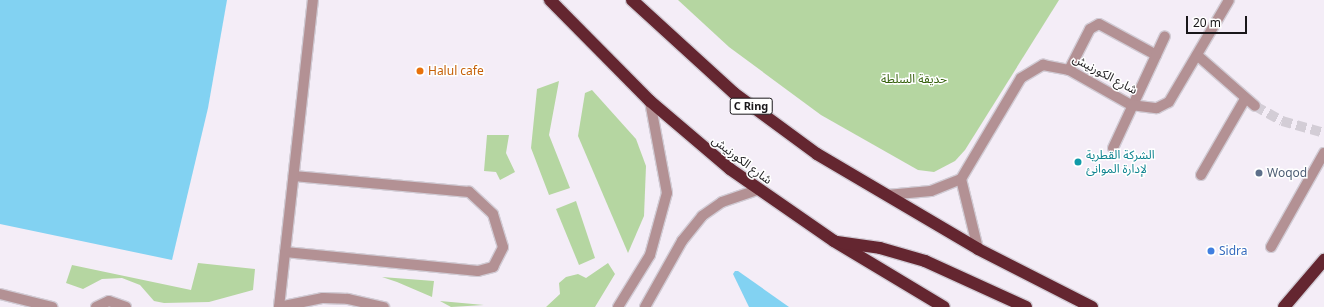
<!DOCTYPE html>
<html>
<head>
<meta charset="utf-8">
<style>
  body { margin:0 }
  #map { position:relative; width:1324px; height:307px; overflow:hidden; background:#f4edf7; font-family:"Noto Sans","Noto Sans Arabic",sans-serif }
  div>[style] { position:absolute }
  .green>* { inset:0; background:#b5d6a1 }
  .water>* { inset:0; background:#82d2f2 }
  .minor-tunnel>* { height:10px; margin-top:-5px; transform-origin:0; background:repeating-linear-gradient(90deg,#d3cdd6 0 10px,transparent 0 15px) }
  .roads { filter:drop-shadow(1px 0 #d1cbd4) drop-shadow(-1px 0 #d1cbd4) drop-shadow(0 1px #d1cbd4) drop-shadow(0 -1px #d1cbd4) }
  .minor>* { height:10px; margin:-5px; padding:0 5px; transform-origin:5px; border-radius:5px; background:#b39194 }
  .highway>* { height:12px; margin:-6px; padding:0 6px; transform-origin:6px; border-radius:6px; background:#642630 }
  .dots>* { width:11px; height:11px; translate:-50% -50%; box-sizing:border-box; border:2px solid #fff; border-radius:50% }
  span { translate:-50% -50%; white-space:nowrap; text-align:center; line-height:1.15; -webkit-text-stroke:3px #fff; paint-order:stroke }
  .shield-label span { padding:1px 3px; background:#fff; border:1px solid; border-radius:3px; -webkit-text-stroke-width:0 }
  .shield-label { font-size:11px; color:#19171a; font-weight:700 }
  .food-label { font-size:12px; color:#c56008 }
  .left { translate:0 -50%; text-align:left }
  .street-label { font-size:12px; color:#19171a }
  .park-label { font-size:12px; color:#35610c }
  .culture-label { font-size:12px; color:#0d838f }
  .service-label { font-size:12px; color:#4e5e75 }
  .shop-label { font-size:12px; color:#366cbe }
  .scale { position:absolute; left:1186px; top:16px; width:61px; height:18px; box-sizing:border-box; border:2px solid #19171a; border-top:0; padding-left:5px; font-size:12px; line-height:14px; white-space:nowrap; color:#19171a; -webkit-text-stroke:3px #fff; paint-order:stroke }
</style>
</head>
<body>
<div id="map">
  <div class="green">
    <div style="clip-path:polygon(678px 0,1059px 0,965px 150px,955px 161px,934px 172px,918px 170px,821px 115px,729px 47px)"></div>
    <div style="clip-path:polygon(559px 81px,549px 135px,570px 188px,549px 195px,531px 148px,537px 89px)"></div>
    <div style="clip-path:polygon(592px 90px,636px 139px,646px 166px,644px 216px,628px 253px,578px 136px,585px 93px)"></div>
    <div style="clip-path:polygon(487px 135px,509px 135px,506px 153px,515px 172px,500px 180px,496px 172px,484px 171px)"></div>
    <div style="clip-path:polygon(576px 201px,595px 258px,579px 265px,556px 209px)"></div>
    <div style="clip-path:polygon(198px 263px,255px 269px,253px 290px,209px 302px,164px 303px,154px 301px,140px 285px,122px 278px,102px 279px,83px 289px,66px 283px,72px 265px,191px 290px)"></div>
    <div style="clip-path:polygon(608px 263px,615px 274px,595px 307px,546px 307px,560px 294px,559px 283px,566px 277px,578px 274px,586px 278px)"></div>
    <div style="clip-path:polygon(382px 277px,434px 281px,432px 297px,397px 282px)"></div>
    <div style="clip-path:polygon(440px 301px,484px 305px,451px 307px)"></div>
  </div>
  <div class="water">
    <div style="clip-path:polygon(0 0,227px 0,208px 108px,172px 260px,0 224px)"></div>
    <div style="clip-path:polygon(735px 271px,738px 271px,789px 307px,749px 307px,733px 274px)"></div>
  </div>
  <div class="minor-tunnel">
    <div style="left:1255px;top:106px;width:31px;rotate:29deg"></div>
    <div style="left:1282px;top:121px;width:44px;rotate:15.9deg"></div>
  </div>
  <div class="roads">
    <div class="minor">
      <div style="left:1197px;top:55px;width:77px;rotate:41.3deg"></div>
      <div style="left:1069px;top:70px;width:46px;rotate:-62.9deg"></div>
      <div style="left:1090px;top:29px;width:10px;rotate:-29deg"></div>
      <div style="left:1099px;top:24px;width:65px;rotate:28.5deg"></div>
      <div style="left:1113px;top:148px;width:123px;rotate:-65.1deg"></div>
      <div style="left:1201px;top:175px;width:88px;rotate:-59.9deg"></div>
      <div style="left:961px;top:179px;width:72px;rotate:76.3deg"></div>
      <div style="left:887px;top:195px;width:44px;rotate:-5.2deg"></div>
      <div style="left:931px;top:191px;width:32px;rotate:-22deg"></div>
      <div style="left:961px;top:179px;width:117px;rotate:-59.3deg"></div>
      <div style="left:1021px;top:78px;width:26px;rotate:-31deg"></div>
      <div style="left:1043px;top:65px;width:26px;rotate:11deg"></div>
      <div style="left:1069px;top:70px;width:71px;rotate:29.4deg"></div>
      <div style="left:1131px;top:105px;width:26px;rotate:7deg"></div>
      <div style="left:1157px;top:108px;width:13px;rotate:-27deg"></div>
      <div style="left:1169px;top:102px;width:118px;rotate:-59.5deg"></div>
      <div style="left:1271px;top:247px;width:108px;rotate:-60.6deg"></div>
      <div style="left:285px;top:252px;width:194px;rotate:5.6deg"></div>
      <div style="left:478px;top:271px;width:16px;rotate:-15deg"></div>
      <div style="left:493px;top:267px;width:22px;rotate:-63deg"></div>
      <div style="left:503px;top:247px;width:34px;rotate:-107deg"></div>
      <div style="left:493px;top:214px;width:33px;rotate:-137deg"></div>
      <div style="left:469px;top:192px;width:176px;rotate:-174.8deg"></div>
      <div style="left:0;top:294px;width:54px;rotate:14deg"></div>
      <div style="left:96px;top:307px;width:14px;rotate:-25deg"></div>
      <div style="left:109px;top:301px;width:18px;rotate:19deg"></div>
      <div style="left:279px;top:307px;width:309px;rotate:-83.7deg"></div>
      <div style="left:279px;top:307px;width:45px;rotate:-11.6deg"></div>
      <div style="left:323px;top:298px;width:25px;rotate:2deg"></div>
      <div style="left:348px;top:299px;width:37px;rotate:13deg"></div>
      <div style="left:618px;top:307px;width:61px;rotate:-58.4deg"></div>
      <div style="left:650px;top:255px;width:64px;rotate:-74.7deg"></div>
      <div style="left:667px;top:193px;width:94px;rotate:-100.5deg"></div>
      <div style="left:645px;top:307px;width:76px;rotate:-60.7deg"></div>
      <div style="left:682px;top:241px;width:32px;rotate:-51deg"></div>
      <div style="left:702px;top:216px;width:24px;rotate:-35deg"></div>
      <div style="left:722px;top:202px;width:37px;rotate:-19deg"></div>
    </div>
    <div class="highway">
      <div style="left:550px;top:0;width:142px;rotate:45.3deg"></div>
      <div style="left:650px;top:101px;width:105px;rotate:40.4deg"></div>
      <div style="left:730px;top:169px;width:126px;rotate:34.7deg"></div>
      <div style="left:834px;top:241px;width:128px;rotate:31deg"></div>
      <div style="left:632px;top:0;width:138px;rotate:42.4deg"></div>
      <div style="left:734px;top:93px;width:103px;rotate:36.3deg"></div>
      <div style="left:817px;top:154px;width:187px;rotate:30.5deg"></div>
      <div style="left:978px;top:249px;width:128px;rotate:27deg"></div>
      <div style="left:837px;top:242px;width:43px;rotate:7.9deg"></div>
      <div style="left:880px;top:248px;width:47px;rotate:16.1deg"></div>
      <div style="left:925px;top:261px;width:111px;rotate:24.5deg"></div>
      <div style="left:1284px;top:307px;width:62px;rotate:-49.6deg"></div>
    </div>
  </div>
  <div class="dots">
    <div style="left:420px;top:71px;background:#e8710a"></div>
    <div style="left:1078px;top:162px;background:#0f9aa8"></div>
    <div style="left:1259px;top:173px;background:#5c6f8a"></div>
    <div style="left:1211px;top:251px;background:#3f7fe0"></div>
  </div>
  <div class="shield-label">
    <span style="left:751px;top:106px">C Ring</span>
  </div>
  <div class="food-label">
    <span class="left" style="left:428px;top:71px">Halul cafe</span>
  </div>
  <div class="street-label">
    <span style="left:1105px;top:74px;rotate:28deg">شارع الكورنيش</span>
    <span style="left:742px;top:160px;rotate:37deg">شارع الكورنيش</span>
  </div>
  <div class="park-label">
    <span style="left:914px;top:79px">حديقة السلطة</span>
  </div>
  <div class="culture-label">
    <span class="left" style="left:1086px;top:162px">الشركة القطرية<br>لإدارة الموانئ</span>
  </div>
  <div class="service-label">
    <span class="left" style="left:1267px;top:173px">Woqod</span>
  </div>
  <div class="shop-label">
    <span class="left" style="left:1219px;top:251px">Sidra</span>
  </div>
  <div class="scale">20 m</div>
</div>
</body>
</html>
